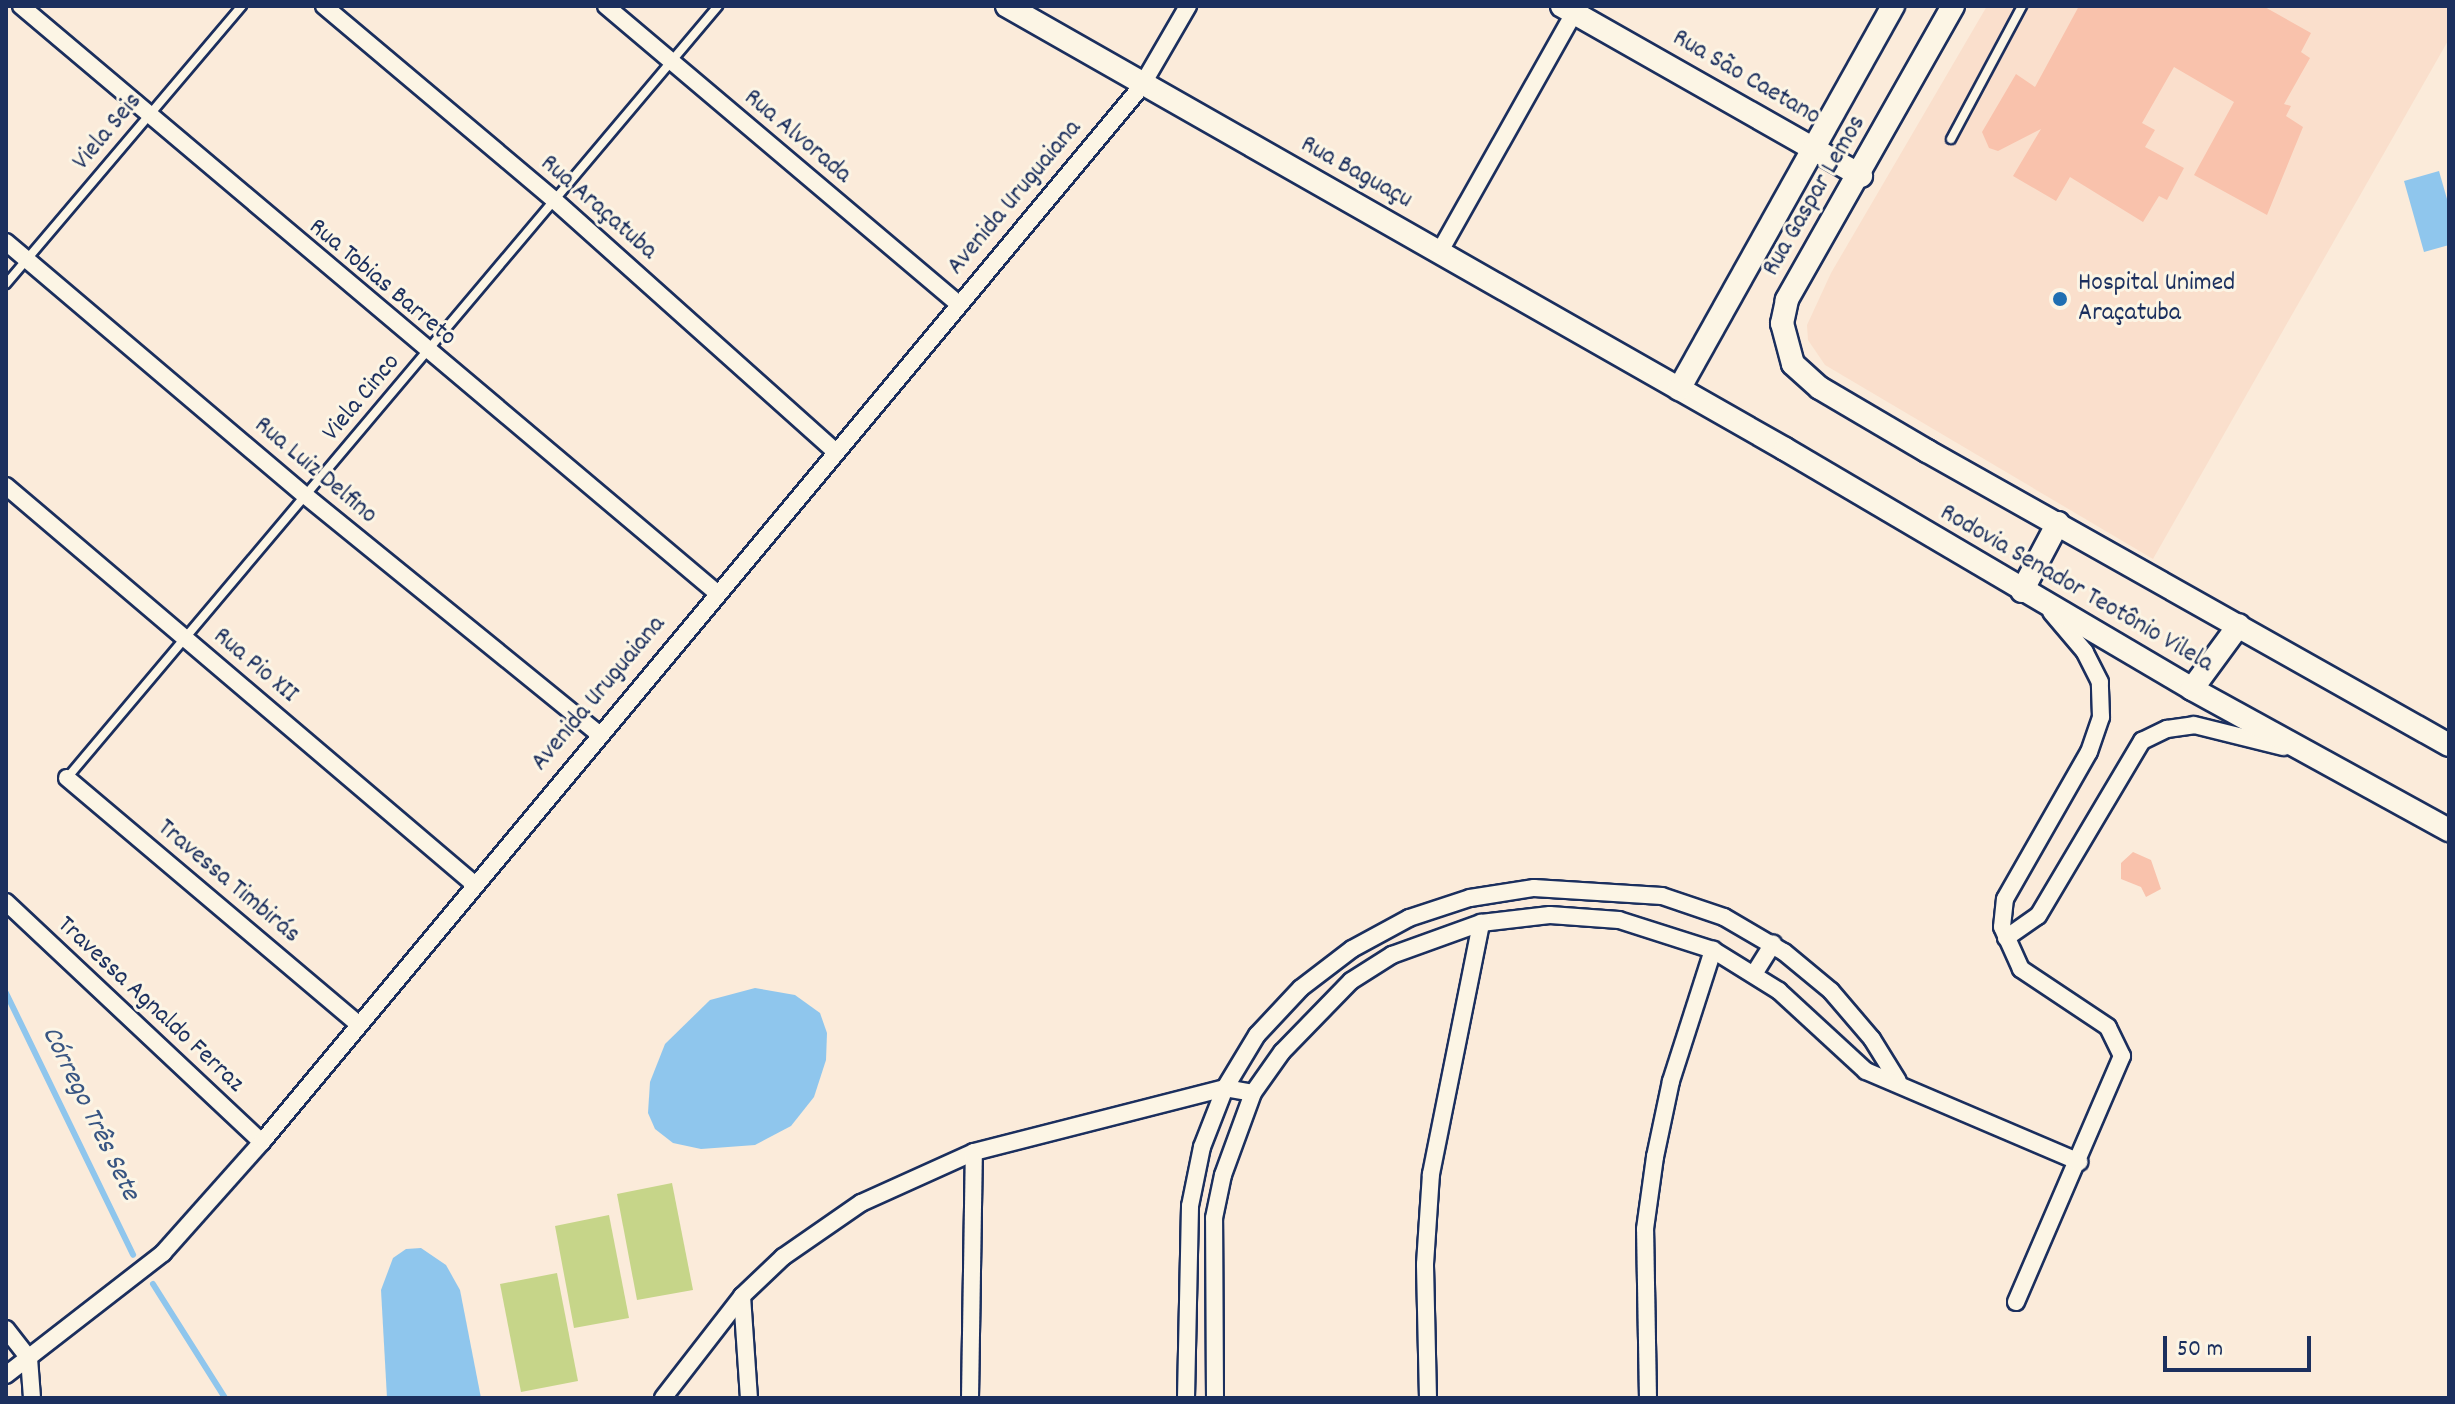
<!DOCTYPE html>
<html>
<head>
<meta charset="utf-8">
<style>
  body { margin:0 }
  #map { position:relative; width:2455px; height:1404px; overflow:hidden; background:#fbebda; font-family:Dekko,sans-serif }
  div>[style] { position:absolute }
  .built>* { inset:0; background:#fadfcc }
  .green>* { inset:0; background:#c6d589 }
  .water>* { inset:0; background:#8fc6ed }
  .stream>* { height:6px; margin:-3px; padding:0 3px; transform-origin:3px; border-radius:3px; background:#8fc6ed }
  .building>* { inset:0; background:#f9c2ac }
  .roads { filter:drop-shadow(2px 0 #1b2f5e) drop-shadow(-2px 0 #1b2f5e) drop-shadow(0 2px #1b2f5e) drop-shadow(0 -2px #1b2f5e) }
  .lane>* { height:8px; margin:-4px; padding:0 4px; transform-origin:4px; border-radius:4px; background:#fcf5e5 }
  .street>* { height:16px; margin:-8px; padding:0 8px; transform-origin:8px; border-radius:8px; background:#fcf5e5 }
  .secondary>* { height:22px; margin:-11px; padding:0 11px; transform-origin:11px; border-radius:11px; background:#fcf5e5 }
  .dots>* { width:22px; height:22px; translate:-50% -50%; box-sizing:border-box; border:4px solid #fcf5e5; border-radius:50% }
  span { translate:-50% -50%; white-space:nowrap; text-align:center; line-height:1.15; -webkit-text-stroke:6px #fcf5e5; paint-order:stroke }
  .street-label { font-size:26px; color:#1b2f5e }
  .poi-label { font-size:26px; color:#1b2f5e }
  .left { translate:0 -50%; text-align:left }
  .water-label { font-size:28px; color:#385582; font-style:italic }
  .frame { position:absolute; inset:0; border:8px solid #1b2f5e; pointer-events:none }
  .scale { position:absolute; left:2163px; top:1336px; width:148px; height:36px; box-sizing:border-box; border:4px solid #1b2f5e; border-top:0; padding-left:10px; font-size:24px; line-height:28px; white-space:nowrap; color:#1b2f5e; -webkit-text-stroke:6px #fcf5e5; paint-order:stroke }
</style>
</head>
<body>
<div id="map">
  <div class="built">
    <div style="clip-path:polygon(1987px 6px,2449px 6px,2449px 39px,2153px 559px,1825px 365px,1808px 340px,1807px 325px,1831px 273px)"></div>
  </div>
  <div class="green">
    <div style="clip-path:polygon(672px 1183px,693px 1290px,637px 1300px,617px 1194px)"></div>
    <div style="clip-path:polygon(609px 1215px,629px 1318px,574px 1328px,555px 1226px)"></div>
    <div style="clip-path:polygon(557px 1273px,578px 1381px,521px 1392px,500px 1284px)"></div>
  </div>
  <div class="water">
    <div style="clip-path:polygon(2439px 171px,2449px 206px,2449px 245px,2424px 252px,2404px 181px)"></div>
    <div style="clip-path:polygon(755px 988px,795px 995px,820px 1013px,827px 1033px,826px 1060px,814px 1097px,791px 1126px,755px 1145px,701px 1149px,673px 1143px,655px 1129px,648px 1113px,650px 1082px,665px 1044px,710px 1000px)"></div>
    <div style="clip-path:polygon(421px 1248px,446px 1265px,460px 1290px,481px 1398px,387px 1398px,381px 1290px,393px 1258px,406px 1249px)"></div>
  </div>
  <div class="stream">
    <div style="left:6px;top:993px;width:291px;rotate:64.1deg"></div>
    <div style="left:153px;top:1284px;width:135px;rotate:57.7deg"></div>
  </div>
  <div class="building">
    <div style="clip-path:polygon(2079px 6px,2263px 6px,2311px 33px,2301px 52px,2310px 58px,2284px 104px,2291px 106px,2286px 116px,2303px 127px,2267px 215px,2194px 175px,2234px 102px,2174px 67px,2142px 123px,2155px 130px,2145px 147px,2184px 168px,2167px 200px,2159px 196px,2143px 222px,2070px 177px,2056px 201px,2013px 176px,2041px 129px,1998px 151px,1989px 148px,1982px 132px,2016px 74px,2035px 87px)"></div>
    <div style="clip-path:polygon(2133px 852px,2151px 860px,2161px 889px,2146px 897px,2141px 887px,2121px 879px,2121px 863px)"></div>
  </div>
  <div class="roads">
    <div class="lane">
      <div style="left:1951px;top:139px;width:151px;rotate:-61.9deg"></div>
      <div style="left:6px;top:284px;width:365px;rotate:-49.7deg"></div>
      <div style="left:67px;top:778px;width:1010px;rotate:-49.86deg"></div>
    </div>
    <div class="street">
      <div style="left:21px;top:6px;width:909px;rotate:40.14deg"></div>
      <div style="left:324px;top:6px;width:299px;rotate:40.1deg"></div>
      <div style="left:553px;top:199px;width:378px;rotate:41.8deg"></div>
      <div style="left:606px;top:6px;width:461px;rotate:40.2deg"></div>
      <div style="left:6px;top:242px;width:393px;rotate:40.3deg"></div>
      <div style="left:306px;top:496px;width:376px;rotate:39.1deg"></div>
      <div style="left:1440px;top:251px;width:273px;rotate:-60.6deg"></div>
      <div style="left:6px;top:486px;width:613px;rotate:40.37deg"></div>
      <div style="left:67px;top:778px;width:381px;rotate:40.2deg"></div>
      <div style="left:6px;top:902px;width:351px;rotate:43.2deg"></div>
      <div style="left:2006px;top:938px;width:39px;rotate:-35deg"></div>
      <div style="left:2038px;top:916px;width:204px;rotate:-59.3deg"></div>
      <div style="left:2142px;top:741px;width:28px;rotate:-26deg"></div>
      <div style="left:2167px;top:729px;width:27px;rotate:-8deg"></div>
      <div style="left:2194px;top:725px;width:92px;rotate:13.9deg"></div>
      <div style="left:1754px;top:974px;width:36px;rotate:-58deg"></div>
      <div style="left:742px;top:1296px;width:102px;rotate:86.1deg"></div>
      <div style="left:2016px;top:1302px;width:268px;rotate:-66.7deg"></div>
      <div style="left:2122px;top:1056px;width:32px;rotate:-116deg"></div>
      <div style="left:2108px;top:1027px;width:105px;rotate:-146.3deg"></div>
      <div style="left:2021px;top:969px;width:46px;rotate:-114.3deg"></div>
      <div style="left:2002px;top:927px;width:28px;rotate:-84deg"></div>
      <div style="left:2005px;top:899px;width:169px;rotate:-60.3deg"></div>
      <div style="left:2089px;top:752px;width:37px;rotate:-71deg"></div>
      <div style="left:2101px;top:717px;width:35px;rotate:-92deg"></div>
      <div style="left:2100px;top:682px;width:34px;rotate:-117deg"></div>
      <div style="left:2085px;top:652px;width:52px;rotate:-130.4deg"></div>
      <div style="left:6px;top:1329px;width:37px;rotate:52deg"></div>
      <div style="left:29px;top:1358px;width:40px;rotate:85.7deg"></div>
      <div style="left:6px;top:1375px;width:199px;rotate:-37.8deg"></div>
      <div style="left:163px;top:1253px;width:149px;rotate:-48.3deg"></div>
      <div style="left:262px;top:1142px;width:1373px;rotate:-50.2deg"></div>
      <div style="left:1141px;top:87px;width:94px;rotate:-59.9deg"></div>
      <div style="left:663px;top:1398px;width:129px;rotate:-52.2deg"></div>
      <div style="left:742px;top:1296px;width:57px;rotate:-43.6deg"></div>
      <div style="left:783px;top:1257px;width:95px;rotate:-34.7deg"></div>
      <div style="left:861px;top:1203px;width:124px;rotate:-24.3deg"></div>
      <div style="left:974px;top:1152px;width:259px;rotate:-14.3deg"></div>
      <div style="left:1225px;top:1088px;width:28px;rotate:10deg"></div>
      <div style="left:970px;top:1398px;width:246px;rotate:-89.1deg"></div>
      <div style="left:1186px;top:1398px;width:192px;rotate:-88.8deg"></div>
      <div style="left:1190px;top:1206px;width:60px;rotate:-78.5deg"></div>
      <div style="left:1202px;top:1147px;width:63px;rotate:-68.7deg"></div>
      <div style="left:1225px;top:1088px;width:62px;rotate:-58.9deg"></div>
      <div style="left:1257px;top:1035px;width:64px;rotate:-46.9deg"></div>
      <div style="left:1301px;top:988px;width:64px;rotate:-37.4deg"></div>
      <div style="left:1352px;top:949px;width:65px;rotate:-28.5deg"></div>
      <div style="left:1409px;top:918px;width:64px;rotate:-18.2deg"></div>
      <div style="left:1470px;top:898px;width:65px;rotate:-8.9deg"></div>
      <div style="left:1534px;top:888px;width:128px;rotate:3.6deg"></div>
      <div style="left:1662px;top:896px;width:65px;rotate:18.7deg"></div>
      <div style="left:1724px;top:917px;width:69px;rotate:30.3deg"></div>
      <div style="left:1784px;top:952px;width:61px;rotate:39.7deg"></div>
      <div style="left:1831px;top:991px;width:63px;rotate:49.5deg"></div>
      <div style="left:1872px;top:1039px;width:49px;rotate:58.2deg"></div>
      <div style="left:1215px;top:1398px;width:180px;rotate:-90.3deg"></div>
      <div style="left:1214px;top:1218px;width:44px;rotate:-78.2deg"></div>
      <div style="left:1223px;top:1175px;width:87px;rotate:-69.9deg"></div>
      <div style="left:1253px;top:1093px;width:50px;rotate:-54.7deg"></div>
      <div style="left:1282px;top:1052px;width:99px;rotate:-45.8deg"></div>
      <div style="left:1351px;top:981px;width:49px;rotate:-32.4deg"></div>
      <div style="left:1392px;top:955px;width:95px;rotate:-19.8deg"></div>
      <div style="left:1481px;top:923px;width:69px;rotate:-6.6deg"></div>
      <div style="left:1550px;top:915px;width:69px;rotate:4.1deg"></div>
      <div style="left:1619px;top:920px;width:99px;rotate:17.7deg"></div>
      <div style="left:1713px;top:950px;width:78px;rotate:31.8deg"></div>
      <div style="left:1779px;top:991px;width:118px;rotate:42.6deg"></div>
      <div style="left:1866px;top:1071px;width:232px;rotate:23.1deg"></div>
      <div style="left:1428px;top:1398px;width:134px;rotate:-91.3deg"></div>
      <div style="left:1425px;top:1264px;width:90px;rotate:-86.2deg"></div>
      <div style="left:1431px;top:1174px;width:256px;rotate:-78.7deg"></div>
      <div style="left:1648px;top:1398px;width:169px;rotate:-91deg"></div>
      <div style="left:1645px;top:1229px;width:73px;rotate:-82.1deg"></div>
      <div style="left:1655px;top:1157px;width:78px;rotate:-78.1deg"></div>
      <div style="left:1671px;top:1081px;width:138px;rotate:-72.2deg"></div>
    </div>
    <div class="secondary">
      <div style="left:1007px;top:6px;width:895px;rotate:29.66deg"></div>
      <div style="left:1785px;top:449px;width:472px;rotate:30.5deg"></div>
      <div style="left:2192px;top:689px;width:293px;rotate:28.8deg"></div>
      <div style="left:1562px;top:6px;width:344px;rotate:29.6deg"></div>
      <div style="left:1953px;top:6px;width:338px;rotate:119.5deg"></div>
      <div style="left:1787px;top:300px;width:24px;rotate:102deg"></div>
      <div style="left:1782px;top:323px;width:42px;rotate:75deg"></div>
      <div style="left:1793px;top:364px;width:36px;rotate:42deg"></div>
      <div style="left:1820px;top:388px;width:124px;rotate:30.5deg"></div>
      <div style="left:1927px;top:451px;width:599px;rotate:29.39deg"></div>
      <div style="left:1679px;top:389px;width:439px;rotate:-60.8deg"></div>
      <div style="left:2022px;top:591px;width:77px;rotate:-62.1deg"></div>
      <div style="left:2192px;top:689px;width:79px;rotate:-53.7deg"></div>
    </div>
  </div>
  <div class="dots">
    <div style="left:2060px;top:299px;background:#1f6fb2"></div>
  </div>
  <div class="street-label">
    <span style="left:1746px;top:78px;rotate:30deg">Rua São Caetano</span>
    <span style="left:108px;top:132px;rotate:-50deg">Viela Seis</span>
    <span style="left:797px;top:137px;rotate:40deg">Rua Alvorada</span>
    <span style="left:1356px;top:173px;rotate:29deg">Rua Baguaçu</span>
    <span style="left:1815px;top:196px;rotate:-60deg">Rua Gaspar Lemos</span>
    <span style="left:1015px;top:198px;rotate:-50deg">Avenida Uruguaiana</span>
    <span style="left:598px;top:208px;rotate:41deg">Rua Araçatuba</span>
    <span style="left:382px;top:283px;rotate:40deg">Rua Tobias Barreto</span>
    <span style="left:362px;top:398px;rotate:-50deg">Viela Cinco</span>
    <span style="left:315px;top:471px;rotate:40deg">Rua Luiz Delfino</span>
    <span style="left:2076px;top:589px;rotate:30deg">Rodovia Senador Teotônio Vilela</span>
    <span style="left:255px;top:666px;rotate:40deg">Rua Pio XII</span>
    <span style="left:599px;top:694px;rotate:-50deg">Avenida Uruguaiana</span>
    <span style="left:228px;top:882px;rotate:40deg">Travessa Timbirás</span>
    <span style="left:150px;top:1005px;rotate:43deg">Travessa Agnaldo Ferraz</span>
  </div>
  <div class="poi-label">
    <span class="left" style="left:2078px;top:299px">Hospital Unimed<br>Araçatuba</span>
  </div>
  <div class="water-label">
    <span style="left:89px;top:1114px;rotate:64deg">Córrego Três Sete</span>
  </div>
  <div class="frame"></div>
  <div class="scale">50 m</div>
</div>
</body>
</html>
